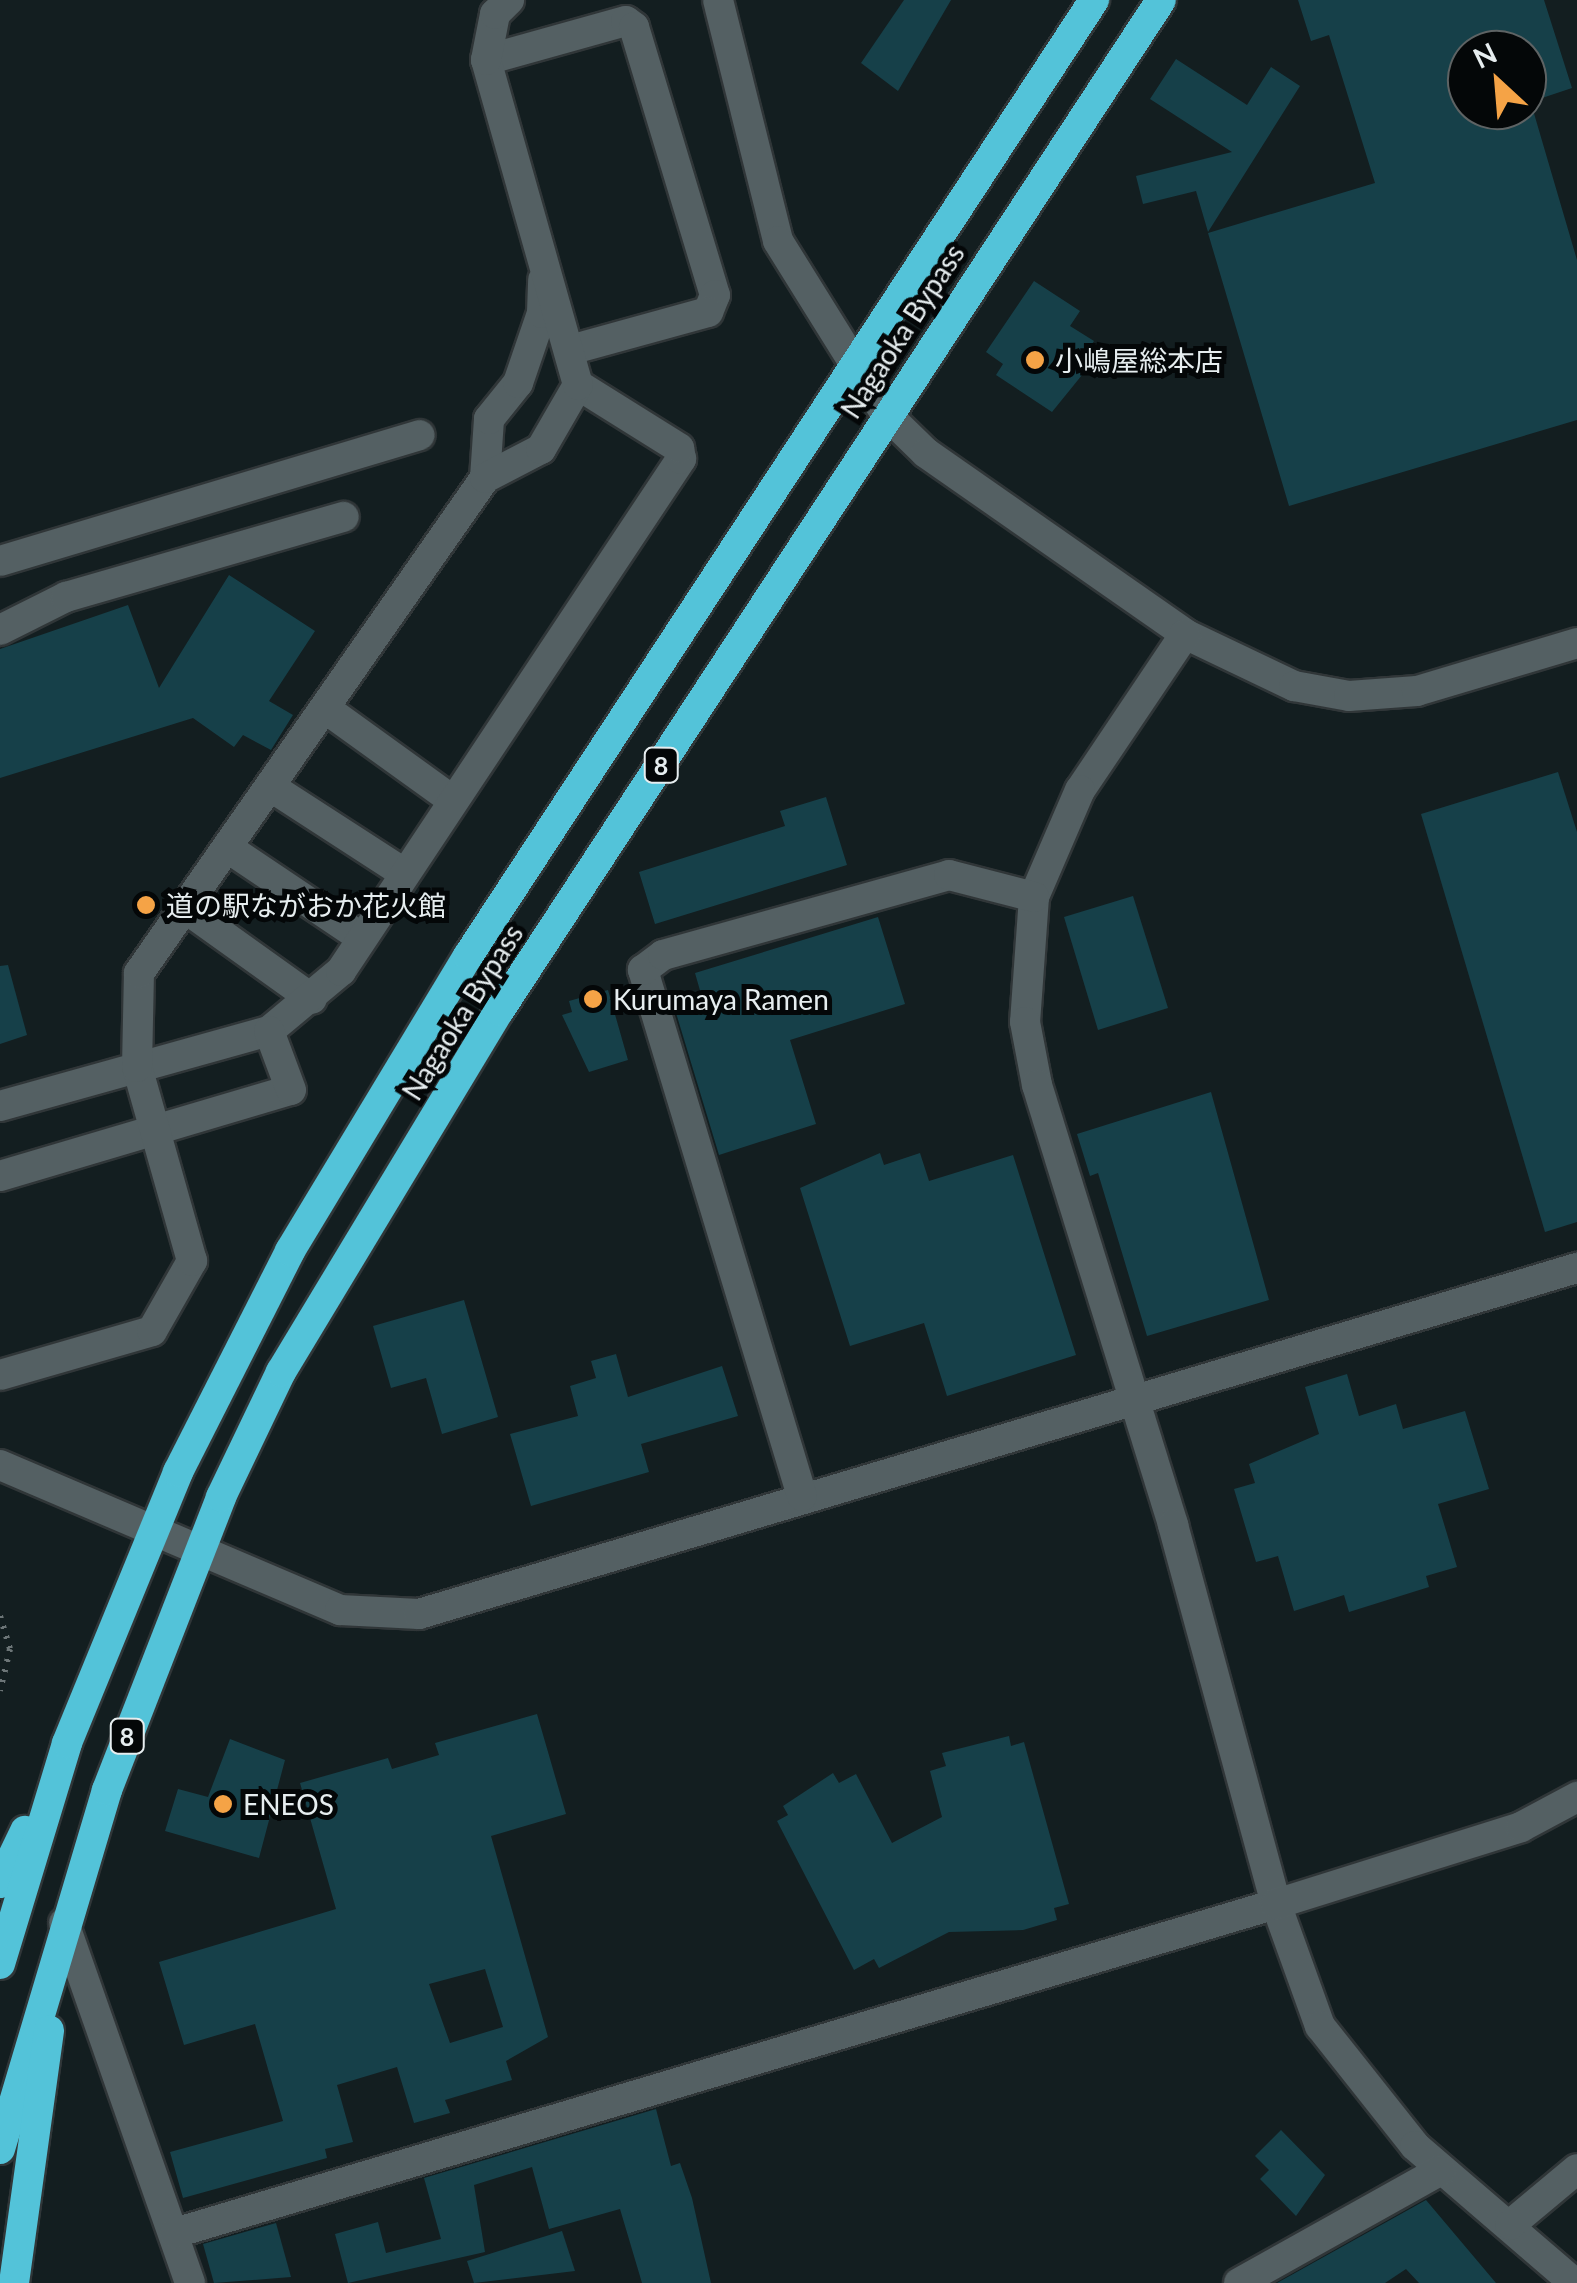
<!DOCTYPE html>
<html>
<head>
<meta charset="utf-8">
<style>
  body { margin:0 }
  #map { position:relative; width:1577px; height:2283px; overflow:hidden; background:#131e20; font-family:Lato,"Noto Sans JP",sans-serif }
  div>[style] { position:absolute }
  .building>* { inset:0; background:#164049 }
  .path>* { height:6px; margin-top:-3px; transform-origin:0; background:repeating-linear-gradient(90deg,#6c7577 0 2.5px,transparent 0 10.5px) }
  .roads { filter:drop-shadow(2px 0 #303638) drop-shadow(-2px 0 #303638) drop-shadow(0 2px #303638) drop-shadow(0 -2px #303638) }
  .minor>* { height:30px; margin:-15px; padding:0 15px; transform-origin:15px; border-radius:15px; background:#546063 }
  .highway>* { height:30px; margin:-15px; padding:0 15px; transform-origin:15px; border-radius:15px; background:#53c3d9 }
  .dots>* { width:28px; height:28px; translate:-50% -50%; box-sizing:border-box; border:5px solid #040708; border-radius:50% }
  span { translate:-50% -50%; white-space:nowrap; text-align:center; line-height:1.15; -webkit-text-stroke:10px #040708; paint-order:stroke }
  .shield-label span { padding:2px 8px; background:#040708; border:2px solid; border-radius:8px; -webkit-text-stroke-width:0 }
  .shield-label { font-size:25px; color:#e6edef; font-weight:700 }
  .street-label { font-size:28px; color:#e6edef }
  .poi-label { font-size:28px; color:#e6edef }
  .left { translate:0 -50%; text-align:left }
  .north { position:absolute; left:1447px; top:30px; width:100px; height:100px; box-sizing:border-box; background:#040708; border:2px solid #5e6364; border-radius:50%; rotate:334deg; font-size:28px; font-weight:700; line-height:40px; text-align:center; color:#e6edef }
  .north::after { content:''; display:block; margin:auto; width:35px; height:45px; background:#f5a346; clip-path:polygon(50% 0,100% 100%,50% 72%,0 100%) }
</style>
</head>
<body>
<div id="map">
  <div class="building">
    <div style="clip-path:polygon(904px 0,951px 0,898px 91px,861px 63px)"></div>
    <div style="clip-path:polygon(1298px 0,1544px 0,1572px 88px,1527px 103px,1527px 50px,1467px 50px,1467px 110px,1533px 110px,1577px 260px,1577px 420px,1289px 506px,1208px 233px,1375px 183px,1329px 35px,1311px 41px)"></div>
    <div style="clip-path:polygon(1176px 59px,1247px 105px,1271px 67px,1300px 86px,1208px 232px,1196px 191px,1143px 204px,1136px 176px,1232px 152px,1150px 99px)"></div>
    <div style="clip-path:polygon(1034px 281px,1080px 311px,1070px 326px,1094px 341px,1086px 353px,1095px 359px,1052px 412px,996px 375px,1003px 364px,986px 352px)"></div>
    <div style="clip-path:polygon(229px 575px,315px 631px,269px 701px,293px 715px,271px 750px,243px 735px,234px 747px,193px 718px,0 778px,0 649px,128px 605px,159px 688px)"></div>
    <div style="clip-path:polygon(1558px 772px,1577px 832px,1577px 1222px,1545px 1232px,1421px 814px)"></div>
    <div style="clip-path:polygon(826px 797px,847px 865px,655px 924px,639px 872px,785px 826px,780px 811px)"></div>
    <div style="clip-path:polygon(1133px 896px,1168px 1008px,1098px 1030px,1064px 917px)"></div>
    <div style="clip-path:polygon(878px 917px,905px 1004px,790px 1040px,816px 1124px,719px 1155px,673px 1003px,701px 994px,695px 973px)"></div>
    <div style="clip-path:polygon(8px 965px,27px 1035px,0 1044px,0 966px)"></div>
    <div style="clip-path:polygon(608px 990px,628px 1060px,589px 1072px,562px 1015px,572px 1012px,569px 1001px)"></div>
    <div style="clip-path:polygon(1211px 1092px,1269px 1300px,1147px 1336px,1098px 1173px,1090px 1176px,1077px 1134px)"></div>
    <div style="clip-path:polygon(880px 1153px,884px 1165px,920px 1153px,929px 1181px,1013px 1155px,1076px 1355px,947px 1396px,924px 1323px,850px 1346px,800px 1188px)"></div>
    <div style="clip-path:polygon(464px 1300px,498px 1417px,442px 1434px,426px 1378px,391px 1388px,373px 1326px)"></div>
    <div style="clip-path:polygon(616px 1354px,628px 1397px,722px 1366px,738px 1416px,641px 1444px,649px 1472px,531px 1506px,510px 1434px,578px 1416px,570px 1386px,596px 1378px,591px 1361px)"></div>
    <div style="clip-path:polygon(1347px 1374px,1359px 1416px,1396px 1404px,1403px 1429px,1465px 1411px,1489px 1489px,1438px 1504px,1457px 1567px,1426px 1576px,1429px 1587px,1349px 1612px,1344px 1595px,1294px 1611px,1278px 1556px,1256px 1562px,1234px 1489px,1255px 1483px,1249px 1464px,1319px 1434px,1305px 1387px)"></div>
    <div style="clip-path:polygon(evenodd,537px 1714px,566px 1814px,491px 1836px,548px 2037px,506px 2061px,512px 2080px,445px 2100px,450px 2113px,414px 2123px,397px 2067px,337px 2085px,353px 2142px,325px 2149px,327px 2158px,183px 2198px,170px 2152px,283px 2121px,255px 2024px,184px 2045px,159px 1962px,336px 1909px,300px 1783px,388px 1758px,392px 1769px,439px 1755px,435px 1743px,537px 1714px,485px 1969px,503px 2027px,450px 2043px,429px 1984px,485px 1969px)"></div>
    <div style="clip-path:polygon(1009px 1736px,1011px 1746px,1024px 1742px,1069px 1904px,1054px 1908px,1057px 1920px,1023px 1930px,949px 1932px,879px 1968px,874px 1959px,854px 1970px,777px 1821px,788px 1815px,783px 1806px,833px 1773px,839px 1783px,856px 1774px,892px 1843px,942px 1817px,930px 1771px,946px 1766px,942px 1753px)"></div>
    <div style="clip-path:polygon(230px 1739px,285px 1760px,259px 1858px,165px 1831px,178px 1789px,208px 1797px)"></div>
    <div style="clip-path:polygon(656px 2109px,671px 2166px,680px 2163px,692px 2198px,711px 2283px,642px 2283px,620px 2209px,549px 2229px,532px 2167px,474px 2185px,485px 2252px,348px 2283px,335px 2234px,378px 2222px,386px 2253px,441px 2239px,424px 2178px)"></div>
    <div style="clip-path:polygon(1281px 2130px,1325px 2175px,1296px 2216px,1260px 2179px,1269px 2170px,1255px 2156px)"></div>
    <div style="clip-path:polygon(1426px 2200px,1496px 2283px,1419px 2283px,1406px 2269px,1385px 2283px,1277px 2283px)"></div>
    <div style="clip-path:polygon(276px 2223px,291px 2277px,214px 2283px,203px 2244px)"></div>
    <div style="clip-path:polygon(562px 2231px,575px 2271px,474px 2283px,467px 2261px)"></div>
  </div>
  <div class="path">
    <div style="left:0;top:1616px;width:34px;rotate:73deg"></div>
    <div style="left:10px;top:1649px;width:43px;rotate:103.4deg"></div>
  </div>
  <div class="roads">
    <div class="minor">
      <div style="left:718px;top:0;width:248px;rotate:76deg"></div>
      <div style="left:778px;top:241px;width:203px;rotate:58.1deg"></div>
      <div style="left:885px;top:413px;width:57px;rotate:44.3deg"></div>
      <div style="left:926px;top:453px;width:316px;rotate:34.9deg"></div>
      <div style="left:1185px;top:634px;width:121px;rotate:25.5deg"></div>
      <div style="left:1294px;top:686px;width:56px;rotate:10.3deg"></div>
      <div style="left:1349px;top:696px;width:68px;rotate:-4.2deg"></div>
      <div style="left:1417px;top:691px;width:167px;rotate:-16.7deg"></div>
      <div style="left:486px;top:60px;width:145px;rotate:-15.6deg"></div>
      <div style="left:626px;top:21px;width:10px;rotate:37deg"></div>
      <div style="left:634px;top:27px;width:280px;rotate:73.2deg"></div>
      <div style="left:715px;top:295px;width:18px;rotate:112deg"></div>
      <div style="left:708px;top:312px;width:139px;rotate:164.6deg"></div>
      <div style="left:485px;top:478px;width:59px;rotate:-86.1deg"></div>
      <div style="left:489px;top:419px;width:46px;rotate:-51.1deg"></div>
      <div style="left:518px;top:383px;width:74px;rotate:-71.1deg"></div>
      <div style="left:542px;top:313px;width:33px;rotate:-88deg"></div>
      <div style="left:0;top:561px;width:438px;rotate:-16.7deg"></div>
      <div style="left:0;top:630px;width:74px;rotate:-26.6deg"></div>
      <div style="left:66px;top:597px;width:289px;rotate:-16.1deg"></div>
      <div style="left:1185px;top:634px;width:188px;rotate:123.9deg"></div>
      <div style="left:1080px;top:790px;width:116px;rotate:113.3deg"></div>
      <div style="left:1034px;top:897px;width:125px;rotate:94.1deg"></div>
      <div style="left:1025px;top:1022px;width:64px;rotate:79.2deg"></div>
      <div style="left:1037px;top:1085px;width:461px;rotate:72.8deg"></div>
      <div style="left:1173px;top:1525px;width:393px;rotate:74.8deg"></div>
      <div style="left:1276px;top:1904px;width:130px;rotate:70.2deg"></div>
      <div style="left:1320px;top:2026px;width:153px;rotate:51.6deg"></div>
      <div style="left:1415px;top:2146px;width:210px;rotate:40.7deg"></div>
      <div style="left:326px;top:709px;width:155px;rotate:35.8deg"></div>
      <div style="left:271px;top:787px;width:158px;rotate:32.9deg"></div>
      <div style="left:228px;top:848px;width:161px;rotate:33.9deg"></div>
      <div style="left:185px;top:908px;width:156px;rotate:35.6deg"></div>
      <div style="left:0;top:1106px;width:279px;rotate:-15.6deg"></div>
      <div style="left:269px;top:1031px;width:94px;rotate:-39.8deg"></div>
      <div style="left:341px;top:971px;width:615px;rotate:-56.41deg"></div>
      <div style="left:681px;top:459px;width:11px;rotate:-100deg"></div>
      <div style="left:679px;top:448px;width:119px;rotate:-148deg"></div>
      <div style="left:0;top:1176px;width:303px;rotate:-16.5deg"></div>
      <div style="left:291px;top:1090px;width:63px;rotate:-110.4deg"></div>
      <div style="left:0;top:1375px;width:158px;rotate:-16.1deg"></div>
      <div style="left:152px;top:1331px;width:81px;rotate:-60.3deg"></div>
      <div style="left:192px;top:1261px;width:202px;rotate:-105.8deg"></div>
      <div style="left:137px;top:1067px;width:94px;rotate:-88.8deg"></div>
      <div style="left:139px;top:973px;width:604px;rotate:-55.05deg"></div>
      <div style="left:485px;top:478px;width:63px;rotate:-27.4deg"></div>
      <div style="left:541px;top:449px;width:74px;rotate:-60deg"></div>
      <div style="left:578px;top:385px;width:338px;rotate:-105.8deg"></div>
      <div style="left:486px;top:60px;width:47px;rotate:-78.9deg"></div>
      <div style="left:495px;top:14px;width:20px;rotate:-45deg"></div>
      <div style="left:0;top:1465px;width:370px;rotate:23.1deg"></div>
      <div style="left:340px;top:1610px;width:79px;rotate:2.9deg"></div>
      <div style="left:419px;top:1614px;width:1209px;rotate:-16.64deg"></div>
      <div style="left:802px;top:1496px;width:550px;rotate:-106.82deg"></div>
      <div style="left:643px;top:970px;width:25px;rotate:-37deg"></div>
      <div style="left:663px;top:955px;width:297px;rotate:-15.6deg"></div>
      <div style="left:949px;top:875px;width:88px;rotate:14.5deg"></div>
      <div style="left:64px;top:1923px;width:381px;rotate:70.7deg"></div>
      <div style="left:1510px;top:2225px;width:87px;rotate:-39.9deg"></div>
      <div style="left:175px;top:2233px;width:1149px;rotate:-16.64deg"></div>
      <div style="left:1276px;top:1904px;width:257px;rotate:-17.4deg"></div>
      <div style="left:1521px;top:1827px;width:64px;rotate:-28.2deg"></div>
      <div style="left:1239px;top:2283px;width:231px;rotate:-29.2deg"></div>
    </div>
    <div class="highway">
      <div style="left:0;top:1883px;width:58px;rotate:-64.3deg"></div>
      <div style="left:0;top:1964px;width:231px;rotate:-73.1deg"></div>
      <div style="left:67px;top:1743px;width:293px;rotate:-67.7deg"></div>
      <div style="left:178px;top:1472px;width:248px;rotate:-63.1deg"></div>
      <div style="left:290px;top:1251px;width:345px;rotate:-58.9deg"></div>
      <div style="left:468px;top:956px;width:1143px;rotate:-56.78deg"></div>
      <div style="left:0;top:2149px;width:375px;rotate:-73.4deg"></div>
      <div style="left:107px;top:1790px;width:314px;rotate:-68.7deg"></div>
      <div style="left:221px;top:1497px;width:139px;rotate:-64.4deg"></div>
      <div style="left:281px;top:1372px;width:422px;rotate:-58.9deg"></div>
      <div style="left:499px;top:1011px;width:1208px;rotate:-56.78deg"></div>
      <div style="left:14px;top:2283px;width:255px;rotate:-82.1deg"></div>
    </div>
  </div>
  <div class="dots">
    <div style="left:1035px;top:360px;background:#f5a346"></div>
    <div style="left:146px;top:905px;background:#f5a346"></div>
    <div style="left:593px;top:999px;background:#f5a346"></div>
    <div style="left:223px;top:1804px;background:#f5a346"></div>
  </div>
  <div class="shield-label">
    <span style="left:661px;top:765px">8</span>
    <span style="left:127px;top:1736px">8</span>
  </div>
  <div class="street-label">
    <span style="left:902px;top:331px;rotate:-57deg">Nagaoka Bypass</span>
    <span style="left:462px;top:1012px;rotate:-58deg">Nagaoka Bypass</span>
  </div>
  <div class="poi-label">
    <span class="left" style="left:1055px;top:360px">小嶋屋総本店</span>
    <span class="left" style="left:166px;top:905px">道の駅ながおか花火館</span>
    <span class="left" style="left:613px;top:999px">Kurumaya Ramen</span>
    <span class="left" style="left:243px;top:1804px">ENEOS</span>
  </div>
  <div class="north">N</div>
</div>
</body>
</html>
